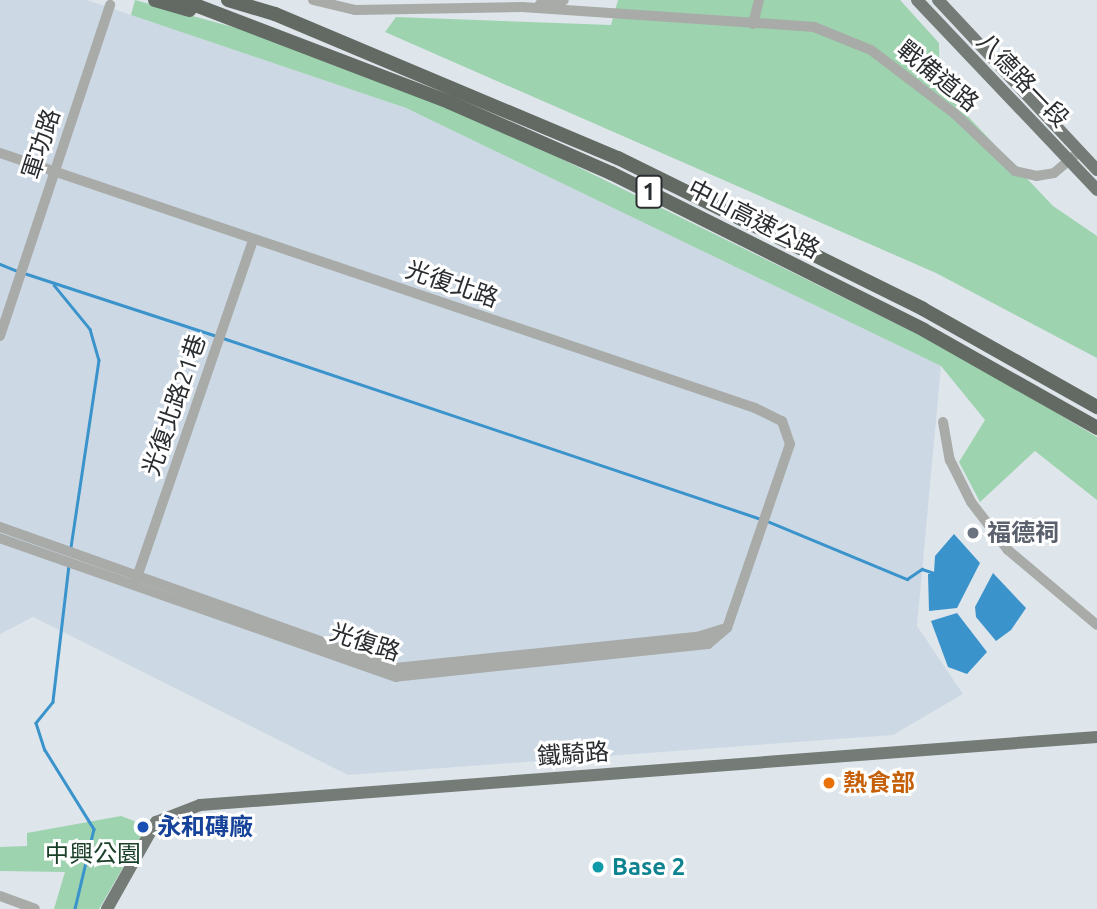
<!DOCTYPE html>
<html>
<head>
<meta charset="utf-8">
<style>
  body { margin:0 }
  #map { position:relative; width:1097px; height:909px; overflow:hidden; background:#dee5eb; font-family:Ubuntu,"Noto Sans TC",sans-serif }
  div>[style] { position:absolute }
  .built>* { inset:0; background:#ccd9e5 }
  .green>* { inset:0; background:#9dd3ae }
  .water>* { inset:0; background:#3b93cb }
  .stream>* { height:2.5px; margin:-1.25px; padding:0 1.25px; transform-origin:1.25px; border-radius:1.25px; background:#3b93cb }
  .minor>* { height:10px; margin:-5px; padding:0 5px; transform-origin:5px; border-radius:5px; background:#a8aba8 }
  .major>* { height:12px; margin:-6px; padding:0 6px; transform-origin:6px; border-radius:6px; background:#757b76 }
  .highway>* { height:14px; margin:-7px; padding:0 7px; transform-origin:7px; border-radius:7px; background:#636a64 }
  .dots>* { width:19px; height:19px; translate:-50% -50%; box-sizing:border-box; border:4px solid #fff; border-radius:50% }
  span { translate:-50% -50%; white-space:nowrap; text-align:center; line-height:1.15; -webkit-text-stroke:6px #fff; paint-order:stroke }
  .shield-label span { padding:2px 5px; background:#fff; border:2px solid; border-radius:5px; -webkit-text-stroke-width:0 }
  .shield-label { font-size:23px; color:#2a2d30; font-weight:700 }
  .street-label { font-size:24px; color:#2a2d30 }
  .worship-label { font-size:24px; color:#5b616d; font-weight:700 }
  .left { translate:0 -50%; text-align:left }
  .food-label { font-size:24px; color:#c56008; font-weight:700 }
  .transit-label { font-size:24px; color:#164399; font-weight:700 }
  .park-label { font-size:24px; color:#1b4029 }
  .culture-label { font-size:24px; color:#0d838f; font-weight:700 }
</style>
</head>
<body>
<div id="map">
  <div class="built">
    <div style="clip-path:polygon(0 0,87px 0,406px 108px,941px 366px,917px 626px,963px 694px,893px 735px,348px 775px,33px 617px,0 634px)"></div>
  </div>
  <div class="green">
    <div style="clip-path:polygon(135px 0,280px 40px,450px 104px,954px 352px,1097px 437px,1097px 500px,1035px 451px,980px 502px,959px 462px,985px 420px,941px 366px,406px 108px,131px 15px)"></div>
    <div style="clip-path:polygon(618px 0,900px 0,939px 43px,940px 87px,1053px 206px,1097px 236px,1097px 358px,936px 273px,385px 32px,396px 17px,611px 25px)"></div>
    <div style="clip-path:polygon(121px 816px,147px 826px,99px 909px,54px 909px,65px 872px,0 871px,0 847px,27px 846px,27px 833px)"></div>
  </div>
  <div class="water">
    <div style="clip-path:polygon(954px 534px,980px 563px,957px 608px,929px 611px,928px 574px,934px 573px,935px 556px)"></div>
    <div style="clip-path:polygon(993px 573px,1026px 608px,1011px 630px,996px 641px,976px 617px,975px 607px)"></div>
    <div style="clip-path:polygon(957px 613px,987px 652px,967px 674px,948px 667px,931px 621px)"></div>
  </div>
  <div class="stream">
    <div style="left:0;top:264px;width:18px;rotate:22deg"></div>
    <div style="left:24px;top:273px;width:203px;rotate:18.1deg"></div>
    <div style="left:54px;top:285px;width:57px;rotate:50.7deg"></div>
    <div style="left:90px;top:329px;width:32px;rotate:74deg"></div>
    <div style="left:99px;top:360px;width:190px;rotate:98.5deg"></div>
    <div style="left:223px;top:338px;width:568px;rotate:18.59deg"></div>
    <div style="left:767px;top:521px;width:152px;rotate:22.5deg"></div>
    <div style="left:907px;top:579px;width:18px;rotate:-34deg"></div>
    <div style="left:922px;top:569px;width:13px;rotate:18deg"></div>
    <div style="left:69px;top:565px;width:138px;rotate:96.7deg"></div>
    <div style="left:53px;top:702px;width:27px;rotate:129deg"></div>
    <div style="left:36px;top:723px;width:28px;rotate:72deg"></div>
    <div style="left:45px;top:750px;width:93px;rotate:58.2deg"></div>
    <div style="left:94px;top:829px;width:82px;rotate:103.4deg"></div>
  </div>
  <div class="minor">
    <div style="left:313px;top:0;width:43px;rotate:13.4deg"></div>
    <div style="left:355px;top:10px;width:167px;rotate:-1deg"></div>
    <div style="left:522px;top:7px;width:293px;rotate:3.9deg"></div>
    <div style="left:814px;top:27px;width:61px;rotate:22deg"></div>
    <div style="left:871px;top:50px;width:106px;rotate:37.3deg"></div>
    <div style="left:955px;top:114px;width:83px;rotate:43.5deg"></div>
    <div style="left:1015px;top:171px;width:22px;rotate:13deg"></div>
    <div style="left:1036px;top:176px;width:18px;rotate:-9deg"></div>
    <div style="left:1054px;top:173px;width:33px;rotate:-40deg"></div>
    <div style="left:540px;top:4px;width:24px;rotate:-9deg"></div>
    <div style="left:753px;top:24px;width:25px;rotate:-76deg"></div>
    <div style="left:0;top:153px;width:797px;rotate:18.66deg"></div>
    <div style="left:755px;top:408px;width:30px;rotate:26deg"></div>
    <div style="left:782px;top:421px;width:24px;rotate:71deg"></div>
    <div style="left:790px;top:444px;width:194px;rotate:108.9deg"></div>
    <div style="left:727px;top:628px;width:25px;rotate:140deg"></div>
    <div style="left:708px;top:644px;width:314px;rotate:174deg"></div>
    <div style="left:396px;top:677px;width:420px;rotate:-160.7deg"></div>
    <div style="left:0;top:336px;width:349px;rotate:-71.6deg"></div>
    <div style="left:943px;top:422px;width:39px;rotate:80deg"></div>
    <div style="left:950px;top:460px;width:47px;rotate:63.4deg"></div>
    <div style="left:971px;top:502px;width:61px;rotate:52.4deg"></div>
    <div style="left:1008px;top:550px;width:116px;rotate:40.1deg"></div>
    <div style="left:0;top:527px;width:419px;rotate:19.6deg"></div>
    <div style="left:395px;top:668px;width:304px;rotate:-5.9deg"></div>
    <div style="left:697px;top:637px;width:27px;rotate:-17deg"></div>
    <div style="left:136px;top:580px;width:360px;rotate:-71deg"></div>
    <div style="left:0;top:896px;width:37px;rotate:20deg"></div>
  </div>
  <div class="major">
    <div style="left:917px;top:0;width:262px;rotate:46.5deg"></div>
    <div style="left:938px;top:0;width:233px;rotate:46.9deg"></div>
    <div style="left:107px;top:909px;width:100px;rotate:-60.6deg"></div>
    <div style="left:156px;top:822px;width:47px;rotate:-21.1deg"></div>
    <div style="left:200px;top:805px;width:900px;rotate:-4.34deg"></div>
  </div>
  <div class="highway">
    <div style="left:155px;top:0;width:36px;rotate:16deg"></div>
    <div style="left:182px;top:0;width:286px;rotate:20.9deg"></div>
    <div style="left:449px;top:102px;width:177px;rotate:23.7deg"></div>
    <div style="left:611px;top:173px;width:350px;rotate:26.6deg"></div>
    <div style="left:924px;top:330px;width:199px;rotate:29.5deg"></div>
    <div style="left:228px;top:0;width:49px;rotate:16.6deg"></div>
    <div style="left:275px;top:14px;width:372px;rotate:22.8deg"></div>
    <div style="left:618px;top:158px;width:340px;rotate:26.3deg"></div>
    <div style="left:923px;top:309px;width:200px;rotate:29.4deg"></div>
  </div>
  <div class="dots">
    <div style="left:973px;top:533px;background:#6b7280"></div>
    <div style="left:829px;top:783px;background:#e8710a"></div>
    <div style="left:143px;top:827px;background:#1a4fb4"></div>
    <div style="left:598px;top:867px;background:#0f9aa8"></div>
  </div>
  <div class="shield-label">
    <span style="left:649px;top:192px">1</span>
  </div>
  <div class="street-label">
    <span style="left:938px;top:76px;rotate:39deg">戰備道路</span>
    <span style="left:1023px;top:80px;rotate:46deg">八德路一段</span>
    <span style="left:41px;top:144px;rotate:-72deg">軍功路</span>
    <span style="left:754px;top:219px;rotate:27deg">中山高速公路</span>
    <span style="left:452px;top:284px;rotate:19deg">光復北路</span>
    <span style="left:174px;top:405px;rotate:-71deg">光復北路21巷</span>
    <span style="left:365px;top:642px;rotate:18deg">光復路</span>
    <span style="left:573px;top:754px;rotate:-4deg">鐵騎路</span>
  </div>
  <div class="worship-label">
    <span class="left" style="left:987px;top:533px">福德祠</span>
  </div>
  <div class="food-label">
    <span class="left" style="left:843px;top:783px">熱食部</span>
  </div>
  <div class="transit-label">
    <span class="left" style="left:157px;top:827px">永和磚廠</span>
  </div>
  <div class="park-label">
    <span style="left:93px;top:854px">中興公園</span>
  </div>
  <div class="culture-label">
    <span class="left" style="left:612px;top:867px">Base 2</span>
  </div>
</div>
</body>
</html>
